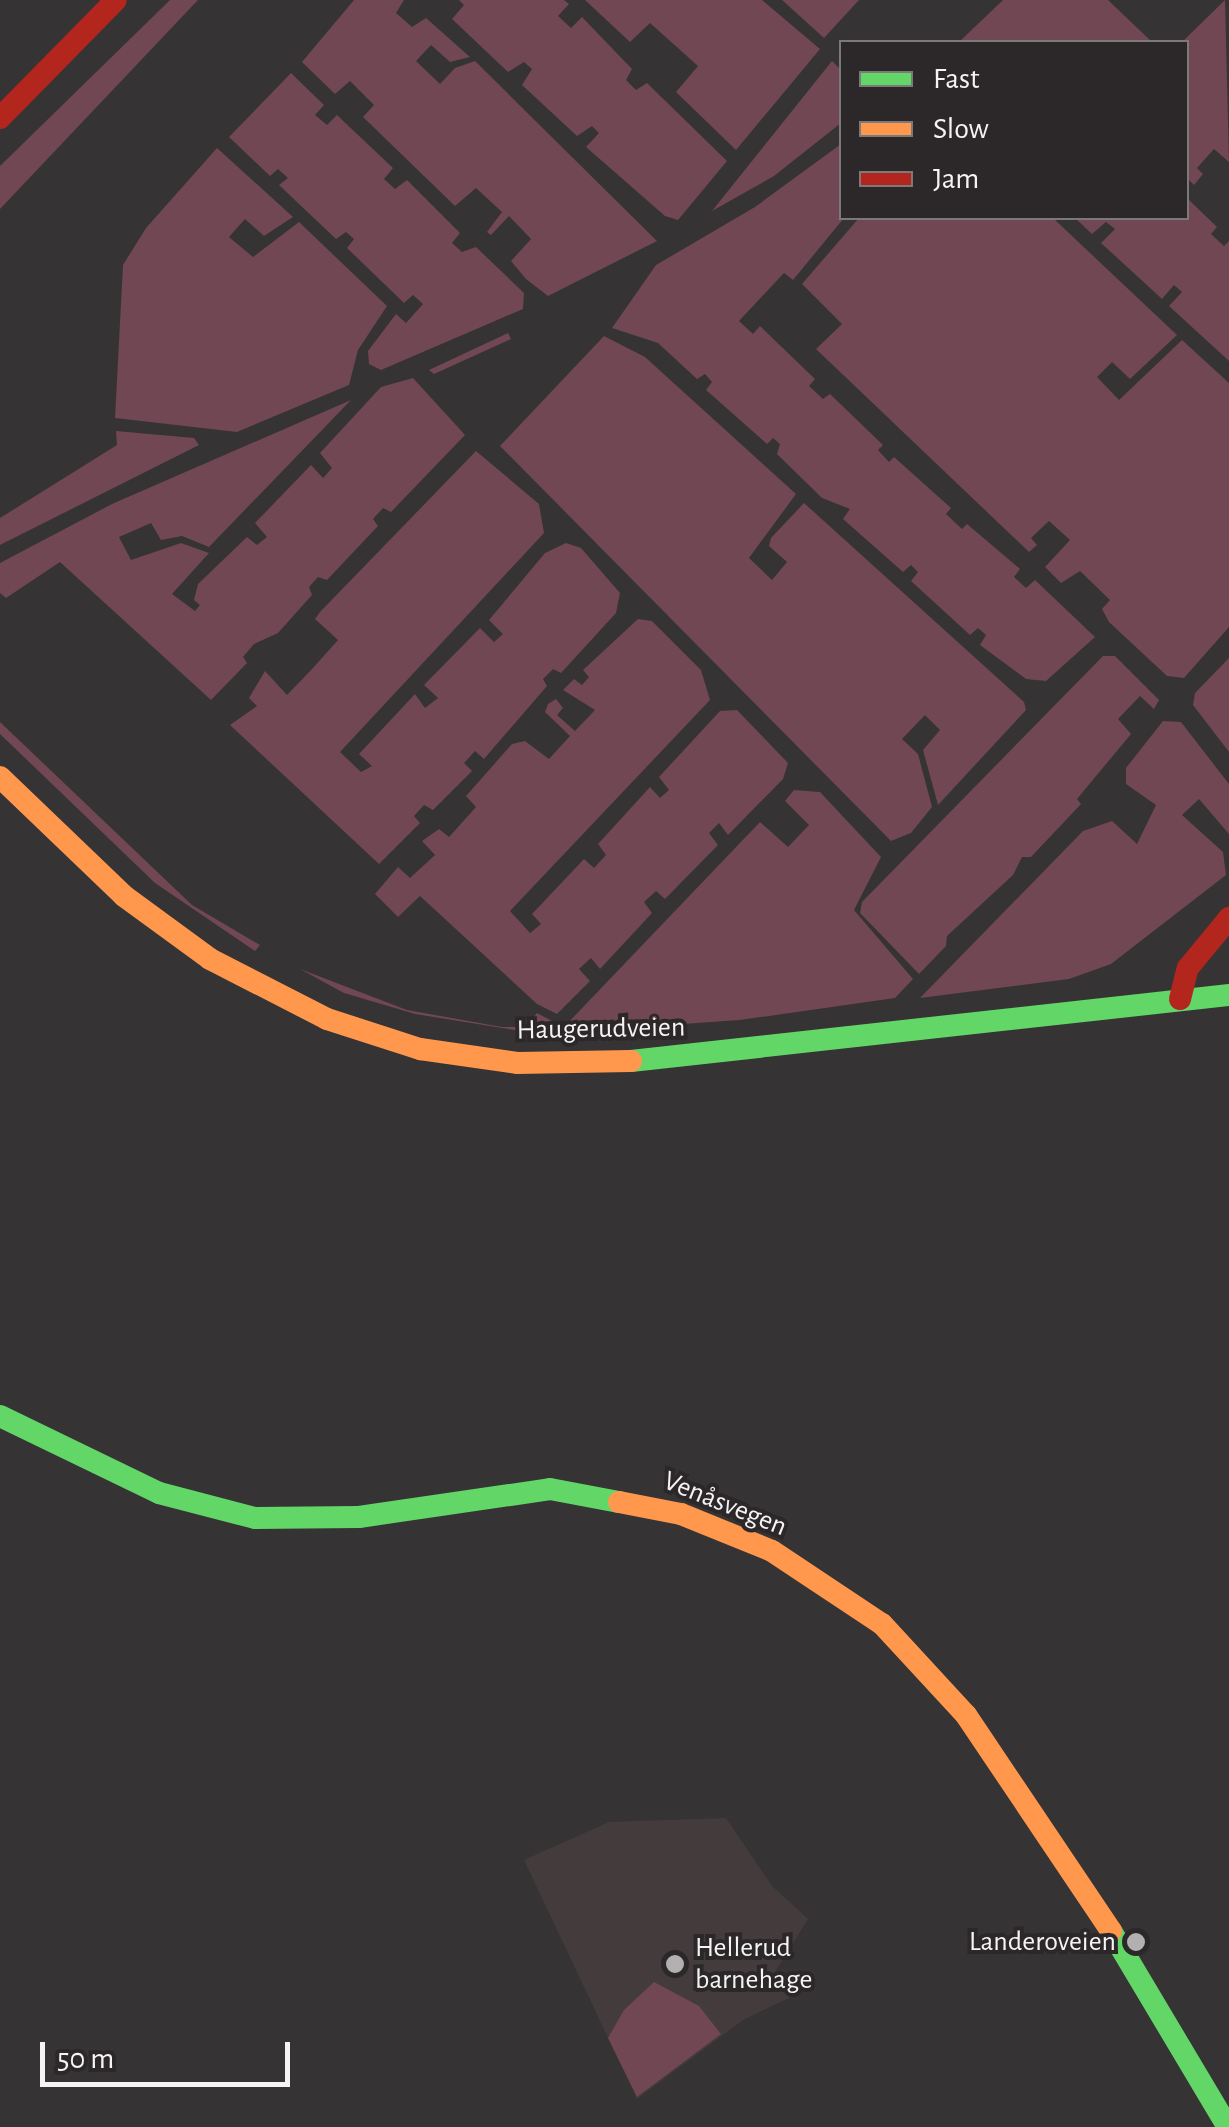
<!DOCTYPE html>
<html>
<head>
<meta charset="utf-8">
<style>
  body { margin:0 }
  #map { position:relative; width:1229px; height:2127px; overflow:hidden; background:#353334; font-family:"Alegreya Sans",sans-serif }
  div>[style] { position:absolute }
  .built>* { inset:0; background:#443b3d }
  .green>* { inset:0; background:#704752 }
  .fast>* { height:22px; margin:-11px; padding:0 11px; transform-origin:11px; border-radius:11px; background:#63d668 }
  .slow>* { height:22px; margin:-11px; padding:0 11px; transform-origin:11px; border-radius:11px; background:#ff974d }
  .jam>* { height:22px; margin:-11px; padding:0 11px; transform-origin:11px; border-radius:11px; background:#b3261e }
  .dots>* { width:28px; height:28px; translate:-50% -50%; box-sizing:border-box; border:5px solid #2c2829; border-radius:50% }
  span { translate:-50% -50%; white-space:nowrap; text-align:center; line-height:1.15; -webkit-text-stroke:8px #2c2829; paint-order:stroke }
  .street-label { font-size:28px; color:#f5f3f4 }
  .poi-label { font-size:28px; color:#f5f3f4 }
  .right { translate:-100% -50%; text-align:right }
  .left { translate:0 -50%; text-align:left }
  .legend { position:absolute; left:839px; top:40px; width:350px; height:180px; box-sizing:border-box; background:#2c2829; border:2px solid #7c797a; margin:0; padding:12px 18px; list-style:none; font-size:30px; color:#f5f3f4 }
  .legend li { display:flex; align-items:center; gap:20px; height:50px }
  .legend b { width:50px; border:2px solid #7c797a }
  .scale { position:absolute; left:40px; top:2042px; width:250px; height:45px; box-sizing:border-box; border:5px solid #f5f3f4; border-top:0; padding-left:12px; font-size:30px; line-height:35px; white-space:nowrap; color:#f5f3f4; -webkit-text-stroke:8px #2c2829; paint-order:stroke }
</style>
</head>
<body>
<div id="map">
  <div class="built">
    <div style="clip-path:polygon(726px 1818px,772px 1886px,808px 1919px,773px 1975px,792px 1974px,801px 1992px,743px 2020px,637px 2099px,524px 1860px,609px 1822px)"></div>
  </div>
  <div class="green">
    <div style="clip-path:polygon(170px 0,198px 0,0 209px,0 166px)"></div>
    <div style="clip-path:polygon(354px 0,404px 0,396px 13px,412px 27px,426px 18px,470px 57px,450px 62px,431px 45px,416px 61px,440px 84px,455px 68px,475px 61px,657px 241px,548px 296px,526px 279px,511px 261px,531px 239px,509px 216px,491px 235px,487px 232px,502px 212px,476px 188px,455px 206px,363px 117px,374px 105px,350px 81px,335px 94px,302px 62px)"></div>
    <div style="clip-path:polygon(459px 0,564px 0,569px 4px,558px 16px,571px 28px,582px 17px,632px 69px,626px 80px,636px 90px,647px 83px,727px 161px,678px 220px,665px 216px,586px 147px,599px 133px,592px 126px,577px 136px,522px 85px,532px 69px,524px 62px,508px 72px,452px 19px,464px 5px)"></div>
    <div style="clip-path:polygon(585px 0,762px 0,820px 49px,736px 150px,676px 92px,698px 66px,650px 23px,630px 42px)"></div>
    <div style="clip-path:polygon(782px 0,859px 0,824px 38px)"></div>
    <div style="clip-path:polygon(1003px 0,1108px 0,1152px 42px,959px 42px)"></div>
    <div style="clip-path:polygon(1225px 0,1229px 162px,1214px 149px,1197px 168px,1203px 174px,1194px 185px,1187px 178px,1182px 42px)"></div>
    <div style="clip-path:polygon(832px 61px,841px 70px,841px 123px,774px 176px,712px 211px)"></div>
    <div style="clip-path:polygon(291px 73px,324px 105px,315px 115px,327px 125px,337px 115px,393px 168px,384px 179px,395px 189px,407px 180px,460px 233px,452px 243px,462px 252px,476px 247px,524px 293px,523px 309px,381px 370px,369px 364px,368px 351px,396px 314px,406px 323px,423px 304px,413px 295px,404px 303px,347px 248px,354px 239px,346px 232px,336px 239px,279px 185px,288px 178px,278px 169px,270px 176px,229px 137px)"></div>
    <div style="clip-path:polygon(841px 144px,844px 218px,793px 280px,784px 273px,739px 321px,753px 334px,760px 326px,815px 379px,809px 386px,823px 399px,830px 394px,883px 445px,878px 450px,889px 462px,894px 457px,951px 508px,946px 514px,962px 529px,967px 524px,1020px 569px,1014px 577px,1026px 588px,1035px 580px,1095px 637px,1046px 681px,1026px 679px,980px 645px,986px 635px,978px 628px,970px 635px,911px 581px,918px 572px,911px 565px,903px 572px,843px 519px,850px 509px,822px 498px,777px 454px,780px 444px,773px 438px,767px 444px,706px 390px,712px 382px,705px 374px,697px 379px,658px 343px,612px 328px,656px 265px,755px 207px)"></div>
    <div style="clip-path:polygon(217px 148px,293px 217px,264px 236px,245px 219px,229px 237px,253px 257px,299px 222px,387px 306px,358px 350px,349px 385px,237px 432px,115px 418px,123px 265px,146px 228px)"></div>
    <div style="clip-path:polygon(1187px 198px,1217px 227px,1211px 234px,1224px 246px,1229px 241px,1229px 361px,1169px 306px,1182px 292px,1174px 285px,1162px 299px,1101px 243px,1115px 229px,1106px 222px,1092px 234px,1075px 218px,1186px 218px)"></div>
    <div style="clip-path:polygon(859px 218px,1053px 218px,1177px 335px,1130px 379px,1112px 362px,1097px 377px,1119px 400px,1182px 340px,1229px 383px,1229px 627px,1184px 678px,1167px 676px,1109px 622px,1102px 609px,1110px 600px,1080px 571px,1061px 583px,1045px 567px,1070px 540px,1049px 521px,1031px 538px,1037px 545px,1029px 552px,816px 349px,842px 324px,802px 284px)"></div>
    <div style="clip-path:polygon(508px 333px,511px 339px,434px 374px,429px 370px)"></div>
    <div style="clip-path:polygon(604px 336px,645px 357px,796px 494px,749px 558px,772px 580px,787px 562px,769px 546px,771px 538px,804px 503px,1024px 702px,1026px 710px,938px 805px,923px 750px,940px 730px,925px 715px,902px 739px,918px 754px,932px 807px,911px 833px,891px 841px,500px 446px)"></div>
    <div style="clip-path:polygon(413px 378px,465px 435px,391px 512px,383px 508px,373px 519px,378px 526px,327px 580px,318px 577px,309px 587px,312px 595px,278px 633px,254px 644px,243px 657px,247px 663px,211px 700px,60px 562px,6px 598px,0 593px,0 563px,112px 504px,351px 400px,209px 547px,182px 536px,161px 540px,151px 523px,119px 537px,131px 560px,181px 543px,209px 553px,172px 594px,195px 611px,200px 605px,194px 600px,198px 584px,247px 537px,257px 545px,267px 537px,255px 523px,311px 465px,323px 478px,332px 468px,320px 453px,381px 387px)"></div>
    <div style="clip-path:polygon(116px 431px,194px 438px,199px 445px,0 545px,0 518px,117px 445px)"></div>
    <div style="clip-path:polygon(476px 451px,539px 504px,544px 533px,340px 752px,361px 772px,372px 766px,359px 754px,415px 694px,425px 708px,438px 698px,424px 685px,480px 628px,494px 642px,503px 634px,489px 620px,545px 553px,566px 543px,581px 548px,620px 593px,616px 613px,561px 673px,553px 669px,543px 679px,547px 686px,484px 759px,475px 751px,464px 763px,472px 771px,433px 810px,424px 805px,414px 816px,420px 823px,379px 864px,230px 725px,257px 706px,249px 698px,265px 671px,287px 695px,312px 669px,338px 640px,315px 619px,320px 612px)"></div>
    <div style="clip-path:polygon(638px 619px,652px 621px,701px 670px,710px 700px,510px 911px,530px 933px,541px 924px,532px 914px,584px 859px,594px 868px,606px 855px,598px 844px,650px 787px,660px 798px,669px 790px,659px 777px,720px 711px,737px 710px,788px 763px,783px 779px,728px 835px,719px 823px,709px 833px,718px 845px,665px 899px,656px 891px,644px 902px,652px 913px,600px 969px,591px 958px,579px 969px,590px 981px,557px 1014px,537px 1004px,420px 896px,398px 917px,375px 894px,398px 867px,410px 878px,435px 855px,422px 841px,439px 829px,449px 837px,476px 807px,466px 796px,512px 744px,525px 741px,549px 759px,570px 736px,545px 712px,548px 704px,556px 699px,563px 708px,557px 715px,575px 731px,595px 710px,563px 690px,574px 679px,582px 685px,589px 677px,583px 670px)"></div>
    <div style="clip-path:polygon(1103px 656px,1115px 656px,1159px 700px,1154px 709px,1140px 696px,1118px 719px,1131px 734px,1077px 799px,1081px 804px,1031px 857px,1022px 857px,1013px 875px,947px 936px,946px 946px,919px 974px,860px 913px,862px 902px)"></div>
    <div style="clip-path:polygon(1229px 658px,1229px 752px,1193px 705px,1195px 693px)"></div>
    <div style="clip-path:polygon(1163px 721px,1181px 722px,1229px 784px,1229px 834px,1199px 799px,1182px 815px,1223px 852px,1226px 875px,1111px 964px,1069px 979px,920px 998px,1083px 831px,1112px 821px,1137px 844px,1156px 805px,1126px 784px,1126px 768px)"></div>
    <div style="clip-path:polygon(0 722px,192px 905px,260px 945px,255px 951px,155px 883px,0 734px)"></div>
    <div style="clip-path:polygon(794px 790px,820px 792px,881px 857px,854px 910px,913px 979px,895px 998px,740px 1020px,568px 1032px,564px 1027px,760px 822px,788px 847px,809px 825px,785px 801px)"></div>
    <div style="clip-path:polygon(300px 969px,407px 1010px,502px 1027px,526px 1027px,537px 1013px,552px 1021px,540px 1034px,415px 1014px,344px 993px)"></div>
    <div style="clip-path:polygon(654px 1982px,699px 2006px,721px 2034px,637px 2097px,608px 2038px,624px 2010px)"></div>
  </div>
  <div class="fast">
    <div style="left:631px;top:1061px;width:602px;rotate:-6.3deg"></div>
    <div style="left:0;top:1416px;width:177px;rotate:25.8deg"></div>
    <div style="left:159px;top:1493px;width:99px;rotate:14.6deg"></div>
    <div style="left:255px;top:1518px;width:104px;rotate:-0.6deg"></div>
    <div style="left:359px;top:1517px;width:193px;rotate:-8.3deg"></div>
    <div style="left:550px;top:1489px;width:70px;rotate:10.7deg"></div>
    <div style="left:1111px;top:1931px;width:228px;rotate:59.2deg"></div>
  </div>
  <div class="slow">
    <div style="left:0;top:777px;width:172px;rotate:43.8deg"></div>
    <div style="left:124px;top:896px;width:107px;rotate:36.2deg"></div>
    <div style="left:210px;top:959px;width:131px;rotate:27.1deg"></div>
    <div style="left:327px;top:1019px;width:98px;rotate:17.9deg"></div>
    <div style="left:420px;top:1049px;width:98px;rotate:8.2deg"></div>
    <div style="left:517px;top:1063px;width:114px;rotate:-1deg"></div>
    <div style="left:619px;top:1502px;width:63px;rotate:11deg"></div>
    <div style="left:681px;top:1514px;width:98px;rotate:22.1deg"></div>
    <div style="left:772px;top:1551px;width:132px;rotate:33.6deg"></div>
    <div style="left:882px;top:1624px;width:124px;rotate:47.3deg"></div>
    <div style="left:966px;top:1715px;width:260px;rotate:56.1deg"></div>
  </div>
  <div class="jam">
    <div style="left:0;top:118px;width:165px;rotate:-45.5deg"></div>
    <div style="left:1180px;top:999px;width:32px;rotate:-76deg"></div>
    <div style="left:1188px;top:968px;width:65px;rotate:-50.6deg"></div>
  </div>
  <div class="dots">
    <div style="left:1136px;top:1942px;background:#b2b0b1"></div>
    <div style="left:675px;top:1964px;background:#b2b0b1"></div>
  </div>
  <div class="street-label">
    <span style="left:601px;top:1029px;rotate:-1deg">Haugerudveien</span>
    <span style="left:725px;top:1504px;rotate:22deg">Venåsvegen</span>
  </div>
  <div class="poi-label">
    <span class="right" style="left:1116px;top:1942px">Landeroveien</span>
    <span class="left" style="left:695px;top:1964px">Hellerud<br>barnehage</span>
  </div>
  <ul class="legend">
  <li><b style="height:12px;background:#63d668"></b>Fast</li>
  <li><b style="height:12px;background:#ff974d"></b>Slow</li>
  <li><b style="height:12px;background:#b3261e"></b>Jam</li>
  </ul>
  <div class="scale">50 m</div>
</div>
</body>
</html>
